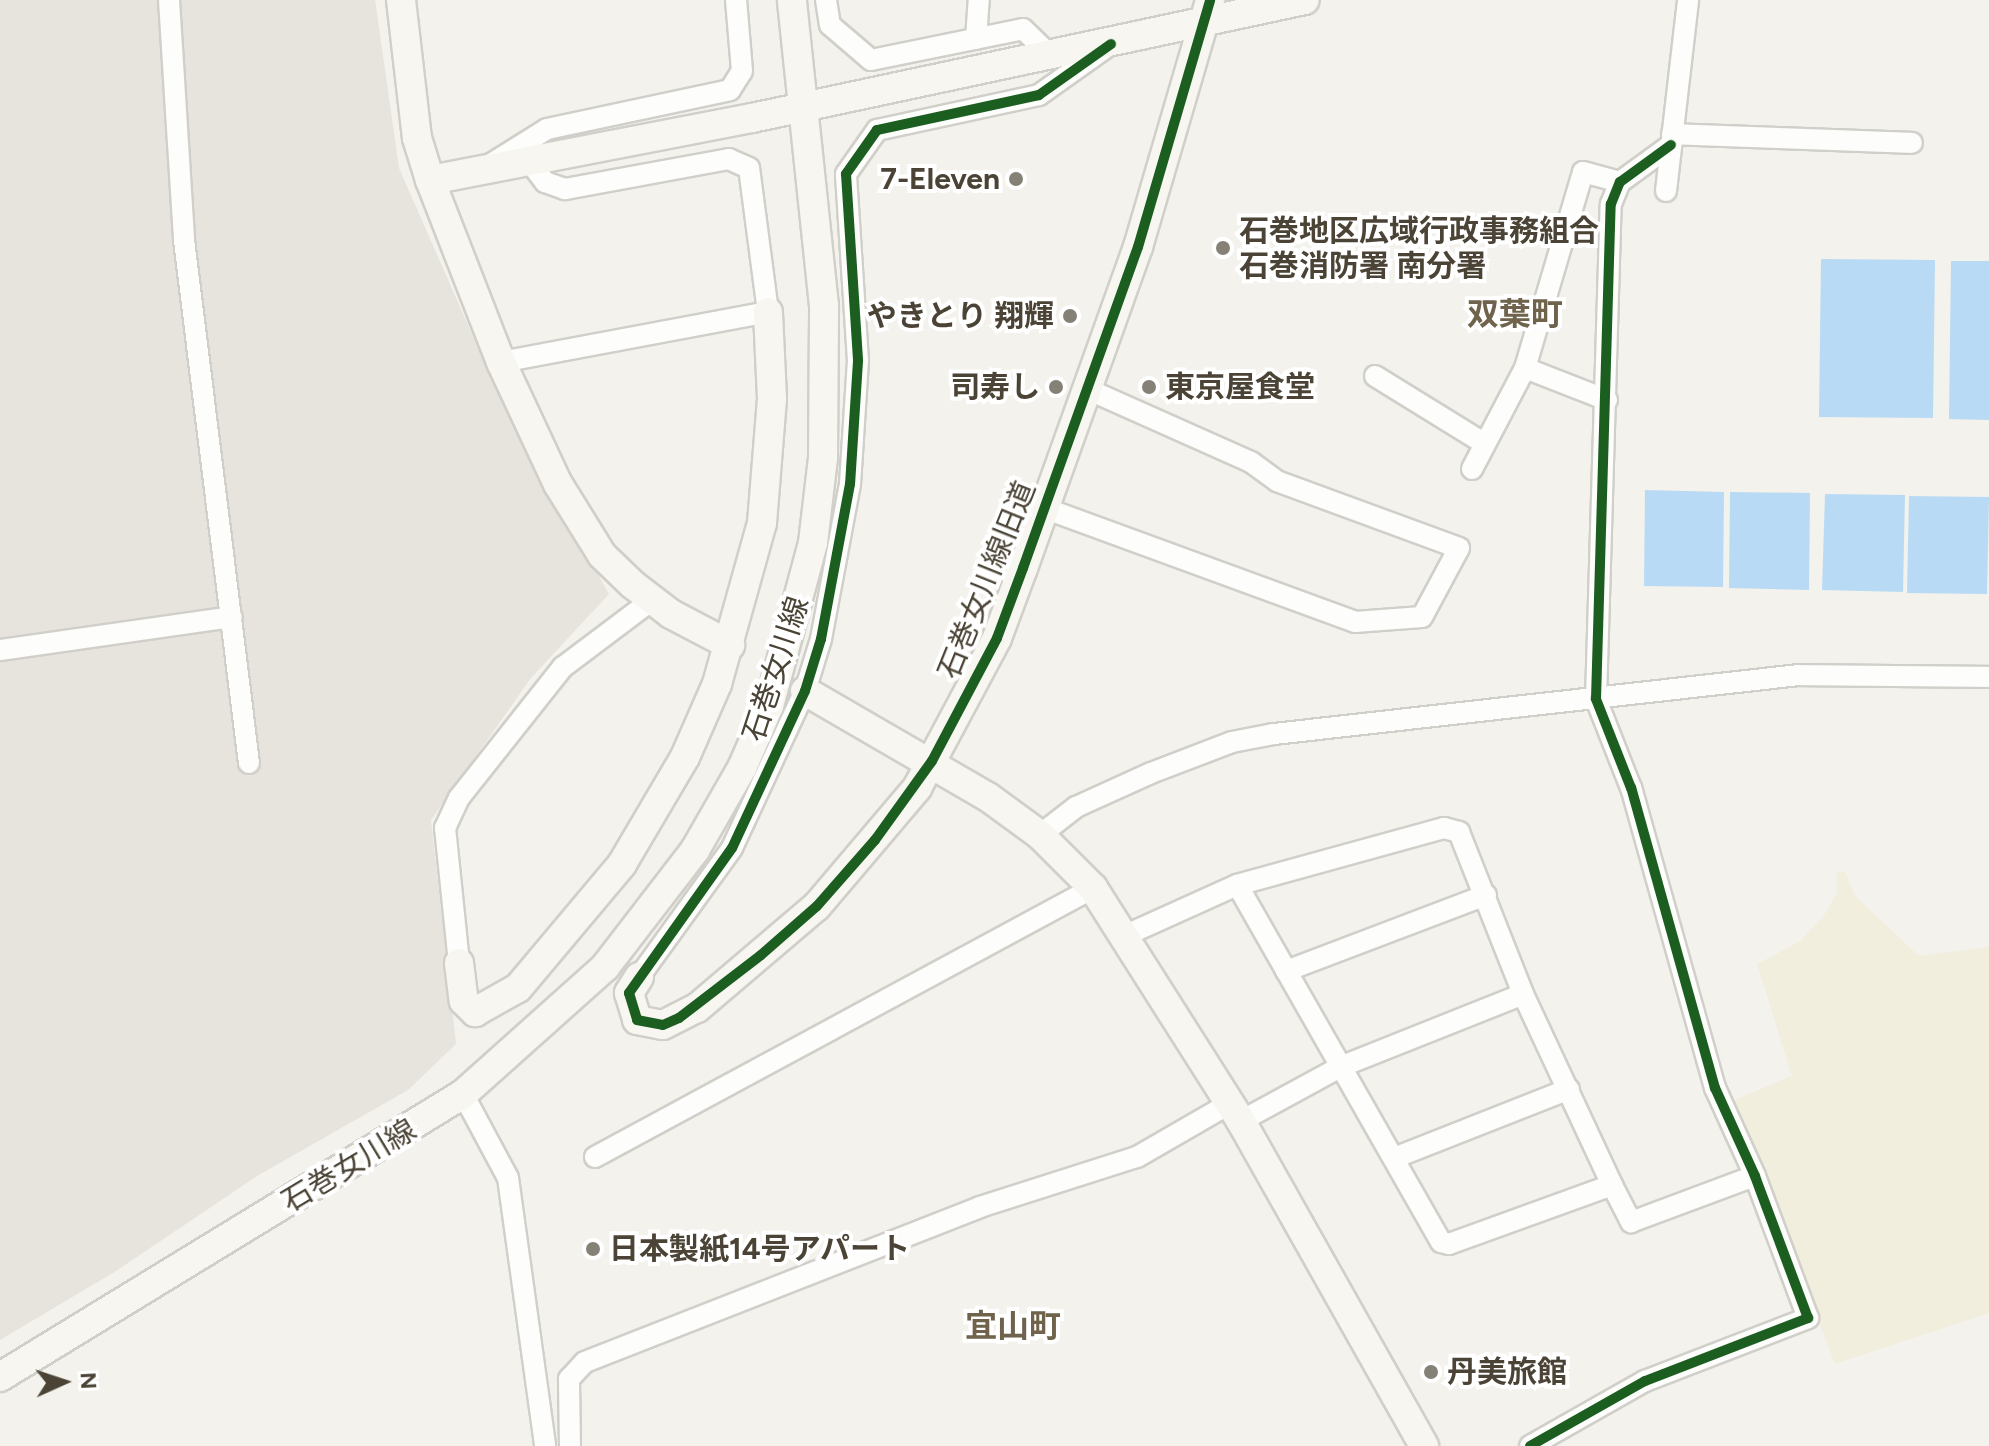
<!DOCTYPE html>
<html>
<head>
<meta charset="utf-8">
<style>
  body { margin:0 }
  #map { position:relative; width:1989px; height:1446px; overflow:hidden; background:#f3f2ec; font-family:Figtree,"Noto Sans JP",sans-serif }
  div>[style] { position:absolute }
  .industrial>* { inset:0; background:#e7e3dd }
  .education>* { inset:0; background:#f1eede }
  .water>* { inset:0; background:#b9daf4 }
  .roads { filter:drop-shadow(2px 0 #d1cfc9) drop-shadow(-2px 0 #d1cfc9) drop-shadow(0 2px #d1cfc9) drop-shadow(0 -2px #d1cfc9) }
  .street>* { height:20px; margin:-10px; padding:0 10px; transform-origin:10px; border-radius:10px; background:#fdfdfc }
  .secondary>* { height:28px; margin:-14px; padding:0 14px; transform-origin:14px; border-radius:14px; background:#f7f6f0 }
  .cycleway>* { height:10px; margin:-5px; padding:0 5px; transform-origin:5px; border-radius:5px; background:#1b5e20 }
  .dots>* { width:22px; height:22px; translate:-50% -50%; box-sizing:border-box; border:4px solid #fff; border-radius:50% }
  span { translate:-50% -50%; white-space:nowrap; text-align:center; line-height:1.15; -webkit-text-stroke:8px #fff; paint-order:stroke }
  .poi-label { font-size:30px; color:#4b4436; font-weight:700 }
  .right { translate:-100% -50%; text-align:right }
  .left { translate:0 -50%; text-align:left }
  .street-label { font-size:30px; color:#4b4436 }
  .neighbourhood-label { font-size:32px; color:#6f634c; font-weight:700 }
  .north { position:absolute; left:24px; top:1342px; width:80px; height:80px; -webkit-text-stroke:6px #fff; paint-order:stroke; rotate:87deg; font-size:22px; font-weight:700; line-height:32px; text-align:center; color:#4b4436 }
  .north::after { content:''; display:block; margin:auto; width:28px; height:36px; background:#4b4436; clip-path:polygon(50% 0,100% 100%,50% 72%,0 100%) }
</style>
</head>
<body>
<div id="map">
  <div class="industrial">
    <div style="clip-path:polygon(0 0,375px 0,399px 168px,503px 405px,609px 594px,531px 678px,431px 820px,456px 1044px,408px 1090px,257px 1176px,116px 1271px,0 1340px)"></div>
  </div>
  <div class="education">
    <div style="clip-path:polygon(1845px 872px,1855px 896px,1919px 956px,1989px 947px,1989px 1313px,1835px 1364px,1734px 1100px,1792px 1076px,1757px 964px,1799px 942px,1823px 917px,1837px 893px,1837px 873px)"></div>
  </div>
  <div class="water">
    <div style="clip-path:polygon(1821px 259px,1935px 260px,1933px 418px,1819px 417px)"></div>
    <div style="clip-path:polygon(1951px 261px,1989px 261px,1989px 420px,1949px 419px)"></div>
    <div style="clip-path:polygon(1645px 490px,1724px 492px,1723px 587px,1644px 586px)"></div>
    <div style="clip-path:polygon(1730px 492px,1810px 493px,1809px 590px,1729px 588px)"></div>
    <div style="clip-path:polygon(1825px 494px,1905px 495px,1903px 592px,1822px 590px)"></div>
    <div style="clip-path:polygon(1909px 496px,1989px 497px,1987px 594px,1907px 593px)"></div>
  </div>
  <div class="roads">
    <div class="street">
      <div style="left:169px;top:0;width:240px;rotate:86.4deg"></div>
      <div style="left:184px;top:240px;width:527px;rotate:82.92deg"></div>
      <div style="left:826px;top:0;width:25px;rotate:81deg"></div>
      <div style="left:830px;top:25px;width:54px;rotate:40.5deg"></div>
      <div style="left:871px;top:60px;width:155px;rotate:-11.5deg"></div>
      <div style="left:1023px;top:29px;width:39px;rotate:44deg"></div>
      <div style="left:976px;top:39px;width:39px;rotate:-86deg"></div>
      <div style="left:1672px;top:134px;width:240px;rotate:2.1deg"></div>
      <div style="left:491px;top:164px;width:66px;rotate:-32deg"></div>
      <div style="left:547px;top:129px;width:187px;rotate:-12deg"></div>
      <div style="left:730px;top:90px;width:22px;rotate:-58deg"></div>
      <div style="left:742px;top:71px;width:71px;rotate:-94.8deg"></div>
      <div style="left:1666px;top:191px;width:192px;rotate:-83.4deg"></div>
      <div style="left:501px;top:362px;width:272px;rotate:-10.6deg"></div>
      <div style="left:768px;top:312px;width:145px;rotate:-97.5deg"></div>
      <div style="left:749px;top:168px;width:22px;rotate:-156deg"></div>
      <div style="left:729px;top:159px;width:167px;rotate:169.6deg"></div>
      <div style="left:565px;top:189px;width:21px;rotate:-161deg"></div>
      <div style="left:545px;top:182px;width:26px;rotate:-127deg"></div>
      <div style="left:1525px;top:368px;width:88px;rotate:21.3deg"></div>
      <div style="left:1375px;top:376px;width:129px;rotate:31.7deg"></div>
      <div style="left:1472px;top:469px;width:114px;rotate:-62.3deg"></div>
      <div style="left:1525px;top:368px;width:204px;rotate:-73.5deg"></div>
      <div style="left:1583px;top:172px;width:38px;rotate:15deg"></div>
      <div style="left:1044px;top:508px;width:331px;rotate:20.1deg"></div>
      <div style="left:1355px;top:622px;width:67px;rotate:-4.3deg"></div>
      <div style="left:1422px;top:617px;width:78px;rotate:-61.8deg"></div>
      <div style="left:1459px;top:548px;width:194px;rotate:-159.8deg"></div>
      <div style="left:1277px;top:481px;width:32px;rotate:-144deg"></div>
      <div style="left:1251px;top:462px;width:182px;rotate:-156deg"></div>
      <div style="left:0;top:650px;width:234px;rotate:-8.1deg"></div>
      <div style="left:1040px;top:835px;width:46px;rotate:-37.9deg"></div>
      <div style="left:1076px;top:807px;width:82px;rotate:-24.4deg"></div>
      <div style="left:1151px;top:773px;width:87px;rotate:-20.9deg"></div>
      <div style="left:1232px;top:742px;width:43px;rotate:-10.8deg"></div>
      <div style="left:1274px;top:734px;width:528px;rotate:-6.41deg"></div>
      <div style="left:1799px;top:675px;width:190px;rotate:0.6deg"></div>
      <div style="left:1124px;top:936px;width:124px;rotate:-24.3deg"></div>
      <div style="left:1237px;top:885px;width:215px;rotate:-15.4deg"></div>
      <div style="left:1444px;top:828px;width:16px;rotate:15deg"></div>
      <div style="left:1459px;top:832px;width:174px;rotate:68.4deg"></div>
      <div style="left:1523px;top:994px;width:211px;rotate:65deg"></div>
      <div style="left:1612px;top:1185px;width:173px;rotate:160.1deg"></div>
      <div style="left:1449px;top:1244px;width:8px;rotate:-166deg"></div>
      <div style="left:1441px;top:1242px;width:411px;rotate:-119.7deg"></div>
      <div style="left:459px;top:963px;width:136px;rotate:-95.9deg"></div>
      <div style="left:445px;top:828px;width:33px;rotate:-65deg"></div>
      <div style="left:459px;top:798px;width:167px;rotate:-51.6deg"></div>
      <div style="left:563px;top:667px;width:111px;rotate:-37deg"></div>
      <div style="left:1286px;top:971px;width:214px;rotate:-20.8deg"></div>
      <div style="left:639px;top:977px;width:159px;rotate:-54.2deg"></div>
      <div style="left:732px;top:848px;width:173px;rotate:-65.1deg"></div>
      <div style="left:805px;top:691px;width:54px;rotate:-72.9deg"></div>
      <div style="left:821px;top:639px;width:158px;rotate:-79.4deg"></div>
      <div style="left:850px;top:484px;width:123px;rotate:-86.3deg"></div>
      <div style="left:858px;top:361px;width:187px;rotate:-93.7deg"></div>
      <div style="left:846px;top:174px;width:54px;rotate:-54.8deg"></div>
      <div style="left:877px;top:130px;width:166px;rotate:-12.2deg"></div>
      <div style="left:1039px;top:95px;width:88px;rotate:-35.3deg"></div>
      <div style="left:463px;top:1094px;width:95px;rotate:61.8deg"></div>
      <div style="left:508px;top:1178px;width:271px;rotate:82.1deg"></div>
      <div style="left:1241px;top:1121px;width:113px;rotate:-28.6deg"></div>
      <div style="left:1340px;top:1067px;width:197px;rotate:-21.7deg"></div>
      <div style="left:595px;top:1157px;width:566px;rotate:-28.38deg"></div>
      <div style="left:1394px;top:1158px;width:188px;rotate:-21.5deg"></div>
      <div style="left:1612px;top:1185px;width:42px;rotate:62.8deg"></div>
      <div style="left:1631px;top:1222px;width:132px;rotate:-20.4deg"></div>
      <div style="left:570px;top:1446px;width:67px;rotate:-90.9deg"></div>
      <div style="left:569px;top:1379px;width:23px;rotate:-47deg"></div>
      <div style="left:585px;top:1362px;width:424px;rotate:-21.4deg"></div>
      <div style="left:980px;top:1207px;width:165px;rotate:-17.7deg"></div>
      <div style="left:1137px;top:1157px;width:104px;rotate:-30deg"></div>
      <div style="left:1530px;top:1446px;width:132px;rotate:-29.5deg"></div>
      <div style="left:1645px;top:1381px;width:175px;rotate:-21.1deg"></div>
      <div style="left:1808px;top:1318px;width:152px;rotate:-110.5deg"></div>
      <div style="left:1755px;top:1176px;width:97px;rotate:-114.4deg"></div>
      <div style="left:1715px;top:1088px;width:312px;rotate:-105.6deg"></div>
      <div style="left:1631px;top:788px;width:96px;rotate:-111.5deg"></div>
      <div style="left:1596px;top:699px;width:495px;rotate:-88.3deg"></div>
      <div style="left:1611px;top:204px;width:24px;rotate:-68deg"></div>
      <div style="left:1620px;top:182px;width:63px;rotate:-36deg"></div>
    </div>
    <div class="secondary">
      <div style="left:401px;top:0;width:139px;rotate:83.4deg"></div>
      <div style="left:417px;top:138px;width:44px;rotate:72.8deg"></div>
      <div style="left:430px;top:180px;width:195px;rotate:68.7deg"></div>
      <div style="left:501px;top:362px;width:135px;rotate:65deg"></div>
      <div style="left:558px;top:484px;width:84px;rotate:58.2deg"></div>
      <div style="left:602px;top:555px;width:42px;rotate:44deg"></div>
      <div style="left:632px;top:584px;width:49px;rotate:37.6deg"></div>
      <div style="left:671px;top:614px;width:67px;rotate:27.7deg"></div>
      <div style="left:430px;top:180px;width:328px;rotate:-10.9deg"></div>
      <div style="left:752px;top:118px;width:565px;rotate:-12.05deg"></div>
      <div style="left:805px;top:691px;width:211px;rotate:30.1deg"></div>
      <div style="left:988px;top:797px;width:64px;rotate:36.2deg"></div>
      <div style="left:1040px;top:835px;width:75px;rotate:45deg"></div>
      <div style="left:1093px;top:888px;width:276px;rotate:57.6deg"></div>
      <div style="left:1241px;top:1121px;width:373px;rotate:60.6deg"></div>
      <div style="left:459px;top:963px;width:38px;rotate:83deg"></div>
      <div style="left:464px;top:1001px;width:16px;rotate:45deg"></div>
      <div style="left:475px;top:1012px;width:49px;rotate:-29.2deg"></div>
      <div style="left:518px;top:988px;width:162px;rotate:-50deg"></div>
      <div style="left:622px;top:864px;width:124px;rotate:-59.5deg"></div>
      <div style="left:685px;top:757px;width:80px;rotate:-66.3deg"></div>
      <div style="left:717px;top:684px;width:167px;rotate:-74.4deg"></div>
      <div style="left:762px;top:523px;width:125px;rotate:-85.4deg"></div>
      <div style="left:772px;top:398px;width:86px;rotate:-92.7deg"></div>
      <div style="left:639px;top:977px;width:19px;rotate:122deg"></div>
      <div style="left:629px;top:993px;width:28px;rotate:73deg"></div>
      <div style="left:637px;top:1020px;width:26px;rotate:11deg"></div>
      <div style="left:663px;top:1025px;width:38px;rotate:-27deg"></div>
      <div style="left:697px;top:1008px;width:157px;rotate:-40.4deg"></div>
      <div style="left:817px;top:906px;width:155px;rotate:-49.7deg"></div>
      <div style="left:917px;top:788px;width:170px;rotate:-61.9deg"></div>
      <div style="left:997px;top:638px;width:75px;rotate:-69.6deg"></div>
      <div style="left:1023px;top:568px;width:341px;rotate:-70.3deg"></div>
      <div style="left:1138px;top:247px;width:257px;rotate:-73.7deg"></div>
      <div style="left:0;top:1377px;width:543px;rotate:-31.43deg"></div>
      <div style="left:463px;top:1094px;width:191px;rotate:-41.8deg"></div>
      <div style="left:605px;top:967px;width:148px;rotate:-52.4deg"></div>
      <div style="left:695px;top:850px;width:95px;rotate:-60.2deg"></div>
      <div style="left:742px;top:768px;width:68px;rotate:-66.5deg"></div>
      <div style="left:769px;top:706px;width:169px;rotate:-74.9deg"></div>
      <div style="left:813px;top:543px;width:86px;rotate:-83.3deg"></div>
      <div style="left:823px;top:458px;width:152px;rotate:-89.6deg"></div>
      <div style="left:824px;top:306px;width:308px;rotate:-96deg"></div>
    </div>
  </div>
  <div class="cycleway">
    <div style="left:1111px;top:44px;width:88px;rotate:144.7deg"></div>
    <div style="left:1039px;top:95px;width:166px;rotate:167.8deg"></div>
    <div style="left:877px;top:130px;width:54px;rotate:125.2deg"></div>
    <div style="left:846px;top:174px;width:187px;rotate:86.3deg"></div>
    <div style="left:858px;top:361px;width:123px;rotate:93.7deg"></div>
    <div style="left:850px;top:484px;width:158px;rotate:100.6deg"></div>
    <div style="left:821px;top:639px;width:54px;rotate:107.1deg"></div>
    <div style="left:805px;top:691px;width:173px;rotate:114.9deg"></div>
    <div style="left:732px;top:848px;width:178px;rotate:125.4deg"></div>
    <div style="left:629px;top:993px;width:28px;rotate:73deg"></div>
    <div style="left:637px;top:1020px;width:26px;rotate:11deg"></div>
    <div style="left:663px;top:1025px;width:17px;rotate:-24deg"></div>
    <div style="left:679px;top:1018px;width:103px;rotate:-37.5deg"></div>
    <div style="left:761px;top:955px;width:74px;rotate:-41.2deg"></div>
    <div style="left:817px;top:906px;width:88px;rotate:-48.7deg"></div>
    <div style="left:875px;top:840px;width:97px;rotate:-54.2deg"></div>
    <div style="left:932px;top:761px;width:139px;rotate:-62.1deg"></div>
    <div style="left:997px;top:638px;width:75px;rotate:-69.6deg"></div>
    <div style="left:1023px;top:568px;width:341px;rotate:-70.3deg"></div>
    <div style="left:1138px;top:247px;width:257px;rotate:-73.7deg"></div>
    <div style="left:1530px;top:1446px;width:132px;rotate:-29.5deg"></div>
    <div style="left:1645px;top:1381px;width:175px;rotate:-21.1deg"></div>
    <div style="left:1808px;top:1318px;width:152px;rotate:-110.5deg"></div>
    <div style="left:1755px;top:1176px;width:97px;rotate:-114.4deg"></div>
    <div style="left:1715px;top:1088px;width:312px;rotate:-105.6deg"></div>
    <div style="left:1631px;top:788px;width:96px;rotate:-111.5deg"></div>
    <div style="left:1596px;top:699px;width:495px;rotate:-88.3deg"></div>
    <div style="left:1611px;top:204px;width:24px;rotate:-68deg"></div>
    <div style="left:1620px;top:182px;width:63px;rotate:-36deg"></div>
  </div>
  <div class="dots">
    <div style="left:1016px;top:179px;background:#868176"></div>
    <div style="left:1223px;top:248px;background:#868176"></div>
    <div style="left:1070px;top:316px;background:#868176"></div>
    <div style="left:1056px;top:387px;background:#868176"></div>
    <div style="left:1149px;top:387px;background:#868176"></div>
    <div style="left:593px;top:1249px;background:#868176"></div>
    <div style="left:1431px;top:1372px;background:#868176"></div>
  </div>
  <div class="poi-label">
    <span class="right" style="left:1000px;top:179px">7-Eleven</span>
    <span class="left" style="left:1239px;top:248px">石巻地区広域行政事務組合<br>石巻消防署 南分署</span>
    <span class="right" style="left:1054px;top:316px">やきとり 翔輝</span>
    <span class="right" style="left:1040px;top:387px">司寿し</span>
    <span class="left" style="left:1165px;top:387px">東京屋食堂</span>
    <span class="left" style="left:609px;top:1249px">日本製紙14号アパート</span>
    <span class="left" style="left:1447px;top:1372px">丹美旅館</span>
  </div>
  <div class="street-label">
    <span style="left:987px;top:580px;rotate:-68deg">石巻女川線旧道</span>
    <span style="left:776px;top:669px;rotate:-72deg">石巻女川線</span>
    <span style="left:349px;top:1166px;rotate:-31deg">石巻女川線</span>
  </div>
  <div class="neighbourhood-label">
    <span style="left:1515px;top:314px">双葉町</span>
    <span style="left:1013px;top:1326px">宜山町</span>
  </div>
  <div class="north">N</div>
</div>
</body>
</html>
